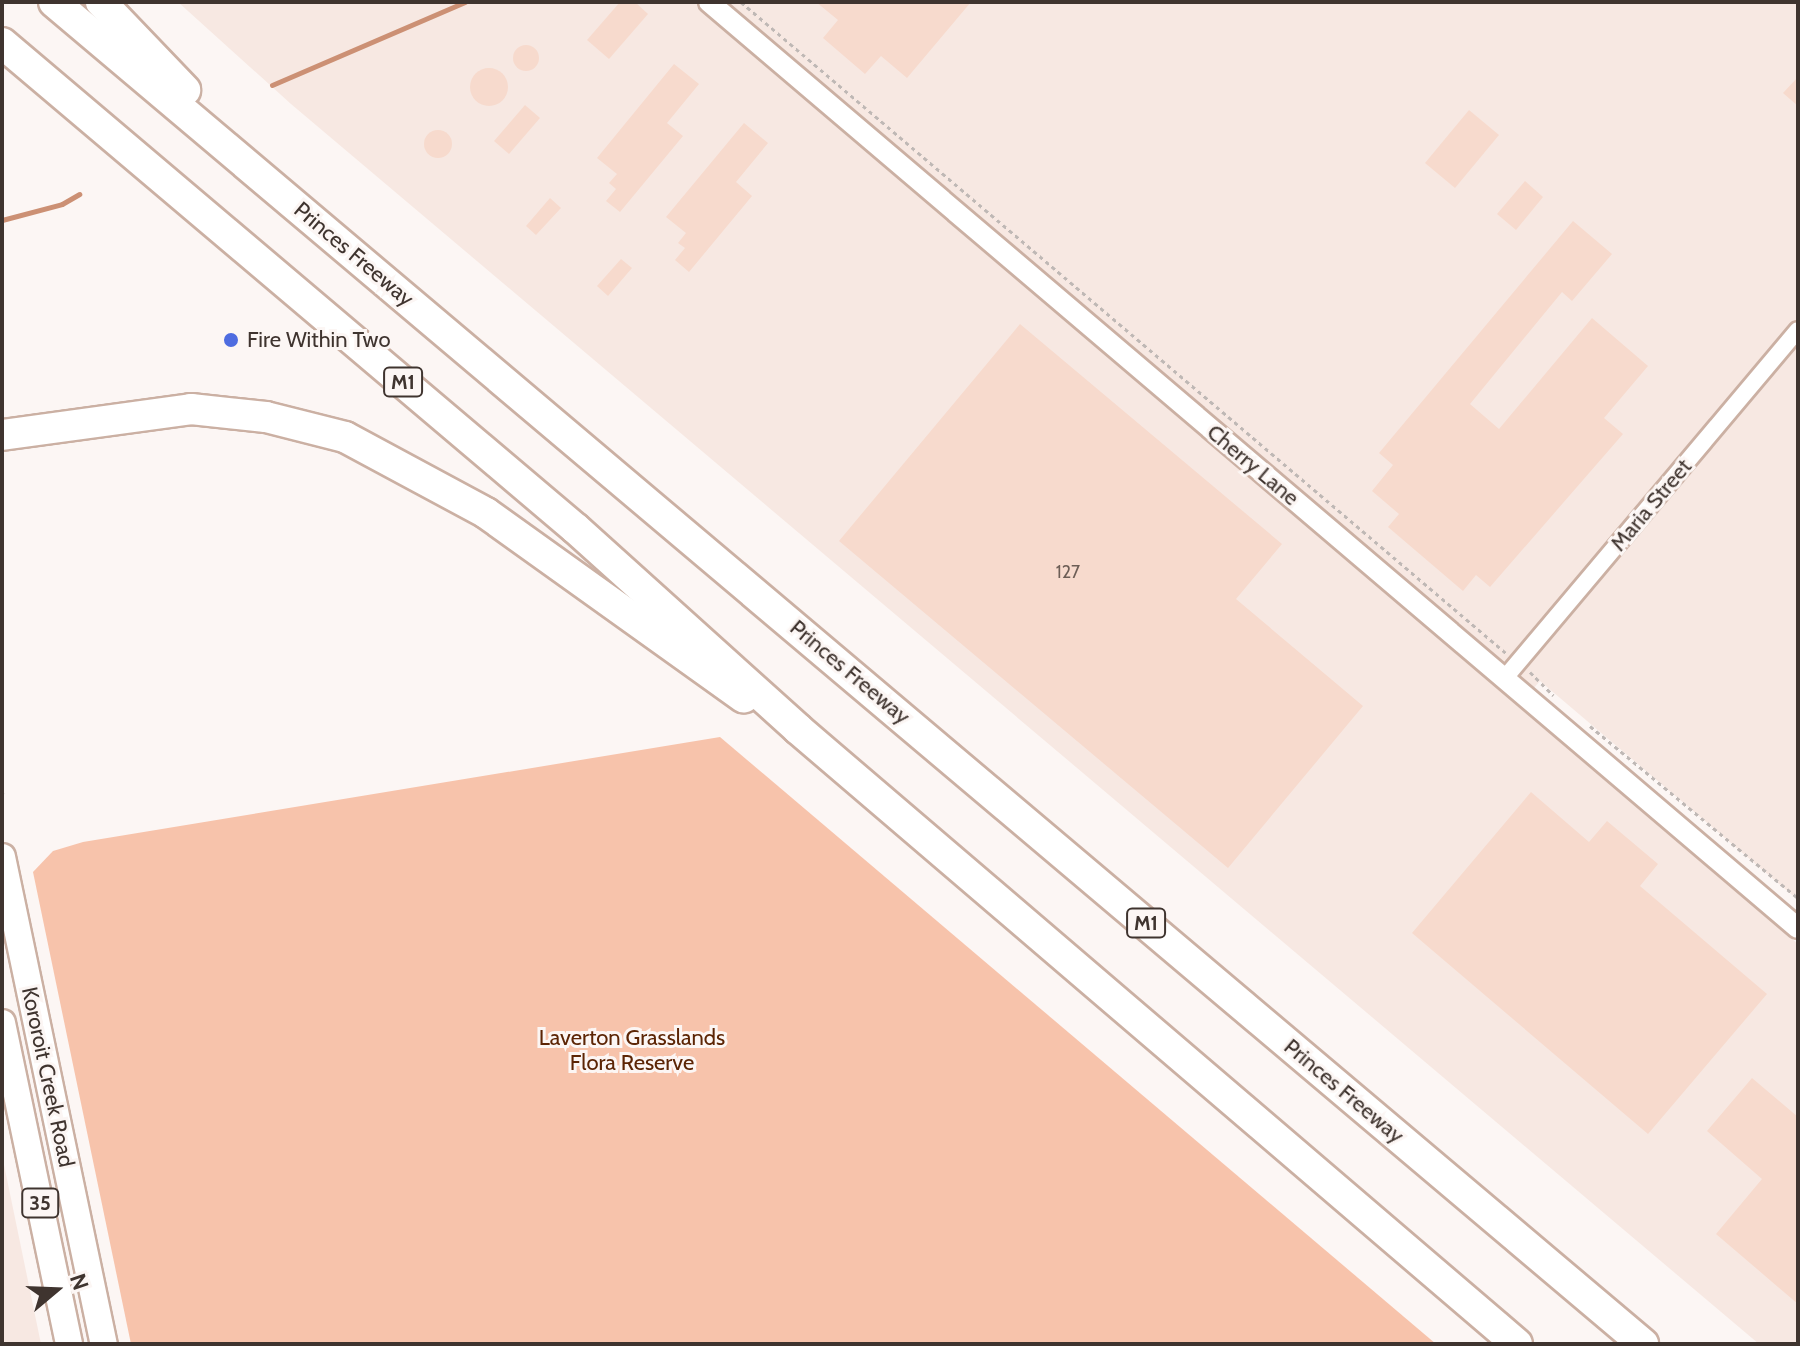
<!DOCTYPE html>
<html>
<head>
<meta charset="utf-8">
<style>
  body { margin:0 }
  #map { position:relative; width:1800px; height:1346px; overflow:hidden; background:#fcf6f4; font-family:Cabin,sans-serif }
  div>[style] { position:absolute }
  .built>* { inset:0; background:#f7e8e2 }
  .green>* { inset:0; background:#f7c3ab }
  .stream>* { height:5px; margin:-2.5px; padding:0 2.5px; transform-origin:2.5px; border-radius:2.5px; background:#cc9074 }
  .building>* { inset:0; background:#f7dacd }
  .round { border-radius:50% }
  .path>* { height:3px; margin-top:-1.5px; transform-origin:0; background:repeating-linear-gradient(90deg,#bfb8b5 0 4px,transparent 0 8px) }
  .roads { filter:drop-shadow(2px 0 #cbb0a3) drop-shadow(-2px 0 #cbb0a3) drop-shadow(0 2px #cbb0a3) drop-shadow(0 -2px #cbb0a3) }
  .minor>* { height:16px; margin:-8px; padding:0 8px; transform-origin:8px; border-radius:8px; background:#fff }
  .tertiary>* { height:20px; margin:-10px; padding:0 10px; transform-origin:10px; border-radius:10px; background:#fff }
  .primary>* { height:26px; margin:-13px; padding:0 13px; transform-origin:13px; border-radius:13px; background:#fff }
  .motorway>* { height:30px; margin:-15px; padding:0 15px; transform-origin:15px; border-radius:15px; background:#fff }
  .dots>* { width:22px; height:22px; translate:-50% -50%; box-sizing:border-box; border:4px solid #fcf6f4; border-radius:50% }
  span { translate:-50% -50%; white-space:nowrap; text-align:center; line-height:1.15; -webkit-text-stroke:6px #fcf6f4; paint-order:stroke }
  .number-label { font-size:18px; color:#6d5e56 }
  .number-label span { -webkit-text-stroke-width:0 }
  .shield-label span { padding:2px 6px; background:#fcf6f4; border:2px solid; border-radius:6px; -webkit-text-stroke-width:0 }
  .shield-label { font-size:20px; color:#3f342f; font-weight:700 }
  .street-label { font-size:22px; color:#3f342f }
  .poi-label { font-size:22px; color:#3f342f }
  .left { translate:0 -50%; text-align:left }
  .park-label { font-size:22px; color:#5c2505 }
  .frame { position:absolute; inset:0; border:4px solid #3f342f; pointer-events:none }
  .north { position:absolute; left:16px; top:1250px; width:80px; height:80px; -webkit-text-stroke:6px #fcf6f4; paint-order:stroke; rotate:71deg; font-size:22px; font-weight:700; line-height:32px; text-align:center; color:#3f342f }
  .north::after { content:''; display:block; margin:auto; width:28px; height:36px; background:#3f342f; clip-path:polygon(50% 0,100% 100%,50% 72%,0 100%) }
</style>
</head>
<body>
<div id="map">
  <div class="built">
    <div style="clip-path:polygon(178px 2px,1798px 2px,1798px 900px,1540px 681px,1518px 706px,1798px 944px,1798px 1344px,1759px 1344px,291px 104px)"></div>
    <div style="clip-path:polygon(2px 1155px,41px 1344px,2px 1344px)"></div>
  </div>
  <div class="green">
    <div style="clip-path:polygon(720px 737px,1436px 1344px,131px 1344px,33px 872px,53px 851px,83px 842px)"></div>
  </div>
  <div class="stream">
    <div style="left:272px;top:85px;width:210px;rotate:-23.3deg"></div>
    <div style="left:2px;top:220px;width:62px;rotate:-14.9deg"></div>
    <div style="left:62px;top:204px;width:20px;rotate:-30deg"></div>
  </div>
  <div class="building">
    <div style="clip-path:polygon(620px 2px,635px 2px,648px 14px,609px 59px,587px 40px)"></div>
    <div style="clip-path:polygon(816px 2px,971px 2px,907px 78px,881px 56px,865px 74px,823px 38px,838px 20px)"></div>
    <div class="round" style="left:513px;top:45px;width:26px;height:26px"></div>
    <div style="clip-path:polygon(674px 64px,699px 84px,667px 123px,683px 136px,620px 212px,606px 201px,616px 189px,609px 183px,617px 174px,597px 158px)"></div>
    <div class="round" style="left:470px;top:68px;width:38px;height:38px"></div>
    <div style="clip-path:polygon(1798px 77px,1798px 106px,1783px 93px)"></div>
    <div style="clip-path:polygon(525px 105px,540px 118px,509px 154px,494px 141px)"></div>
    <div style="clip-path:polygon(1469px 110px,1499px 135px,1455px 188px,1425px 163px)"></div>
    <div style="clip-path:polygon(744px 123px,768px 143px,736px 182px,752px 196px,689px 272px,675px 260px,685px 248px,678px 243px,686px 233px,666px 217px)"></div>
    <div class="round" style="left:424px;top:130px;width:28px;height:28px"></div>
    <div style="clip-path:polygon(1525px 181px,1543px 197px,1516px 230px,1497px 214px)"></div>
    <div style="clip-path:polygon(550px 198px,561px 208px,536px 235px,526px 226px)"></div>
    <div style="clip-path:polygon(1573px 221px,1612px 254px,1572px 301px,1562px 292px,1470px 404px,1499px 429px,1592px 318px,1648px 366px,1604px 418px,1623px 434px,1490px 587px,1476px 575px,1463px 591px,1388px 527px,1399px 514px,1372px 491px,1393px 465px,1379px 453px)"></div>
    <div style="clip-path:polygon(621px 259px,632px 268px,608px 296px,597px 286px)"></div>
    <div style="clip-path:polygon(1020px 324px,1282px 544px,1236px 599px,1363px 706px,1228px 868px,839px 541px)"></div>
    <div style="clip-path:polygon(1531px 792px,1589px 842px,1607px 821px,1658px 864px,1640px 886px,1767px 994px,1648px 1134px,1412px 933px)"></div>
    <div style="clip-path:polygon(1752px 1078px,1798px 1117px,1798px 1304px,1716px 1234px,1762px 1179px,1707px 1131px)"></div>
  </div>
  <div class="path">
    <div style="left:741px;top:2px;width:1005px;rotate:40.4deg"></div>
    <div style="left:1530px;top:672px;width:33px;rotate:45deg"></div>
    <div style="left:1590px;top:726px;width:270px;rotate:39.6deg"></div>
    <div style="left:2px;top:793px;width:2px;rotate:-27deg"></div>
  </div>
  <div class="roads">
    <div class="minor">
      <div style="left:1504px;top:679px;width:456px;rotate:-49.9deg"></div>
    </div>
    <div class="tertiary">
      <div style="left:709px;top:2px;width:1429px;rotate:40.38deg"></div>
    </div>
    <div class="primary">
      <div style="left:2px;top:857px;width:498px;rotate:78.2deg"></div>
      <div style="left:2px;top:1023px;width:328px;rotate:78.2deg"></div>
    </div>
    <div class="motorway">
      <div style="left:54px;top:2px;width:2080px;rotate:40.18deg"></div>
      <div style="left:101px;top:2px;width:122px;rotate:46.3deg"></div>
      <div style="left:2px;top:43px;width:751px;rotate:40.25deg"></div>
      <div style="left:575px;top:528px;width:300px;rotate:42deg"></div>
      <div style="left:798px;top:729px;width:946px;rotate:40.54deg"></div>
      <div style="left:2px;top:435px;width:191px;rotate:-7.8deg"></div>
      <div style="left:191px;top:409px;width:75px;rotate:6.1deg"></div>
      <div style="left:266px;top:417px;width:81px;rotate:14.2deg"></div>
      <div style="left:345px;top:437px;width:160px;rotate:28.3deg"></div>
      <div style="left:486px;top:513px;width:317px;rotate:35.6deg"></div>
    </div>
  </div>
  <div class="dots">
    <div style="left:231px;top:340px;background:#4e6ce0"></div>
  </div>
  <div class="number-label">
    <span style="left:1068px;top:572px">127</span>
  </div>
  <div class="shield-label">
    <span style="left:403px;top:382px">M1</span>
    <span style="left:1146px;top:923px">M1</span>
    <span style="left:40px;top:1203px">35</span>
  </div>
  <div class="street-label">
    <span style="left:354px;top:254px;rotate:40deg">Princes Freeway</span>
    <span style="left:1253px;top:465px;rotate:40deg">Cherry Lane</span>
    <span style="left:1651px;top:505px;rotate:-50deg">Maria Street</span>
    <span style="left:850px;top:672px;rotate:40deg">Princes Freeway</span>
    <span style="left:48px;top:1077px;rotate:78deg">Kororoit Creek Road</span>
    <span style="left:1344px;top:1091px;rotate:40deg">Princes Freeway</span>
  </div>
  <div class="poi-label">
    <span class="left" style="left:247px;top:340px">Fire Within Two</span>
  </div>
  <div class="park-label">
    <span style="left:632px;top:1050px">Laverton Grasslands<br>Flora Reserve</span>
  </div>
  <div class="frame"></div>
  <div class="north">N</div>
</div>
</body>
</html>
